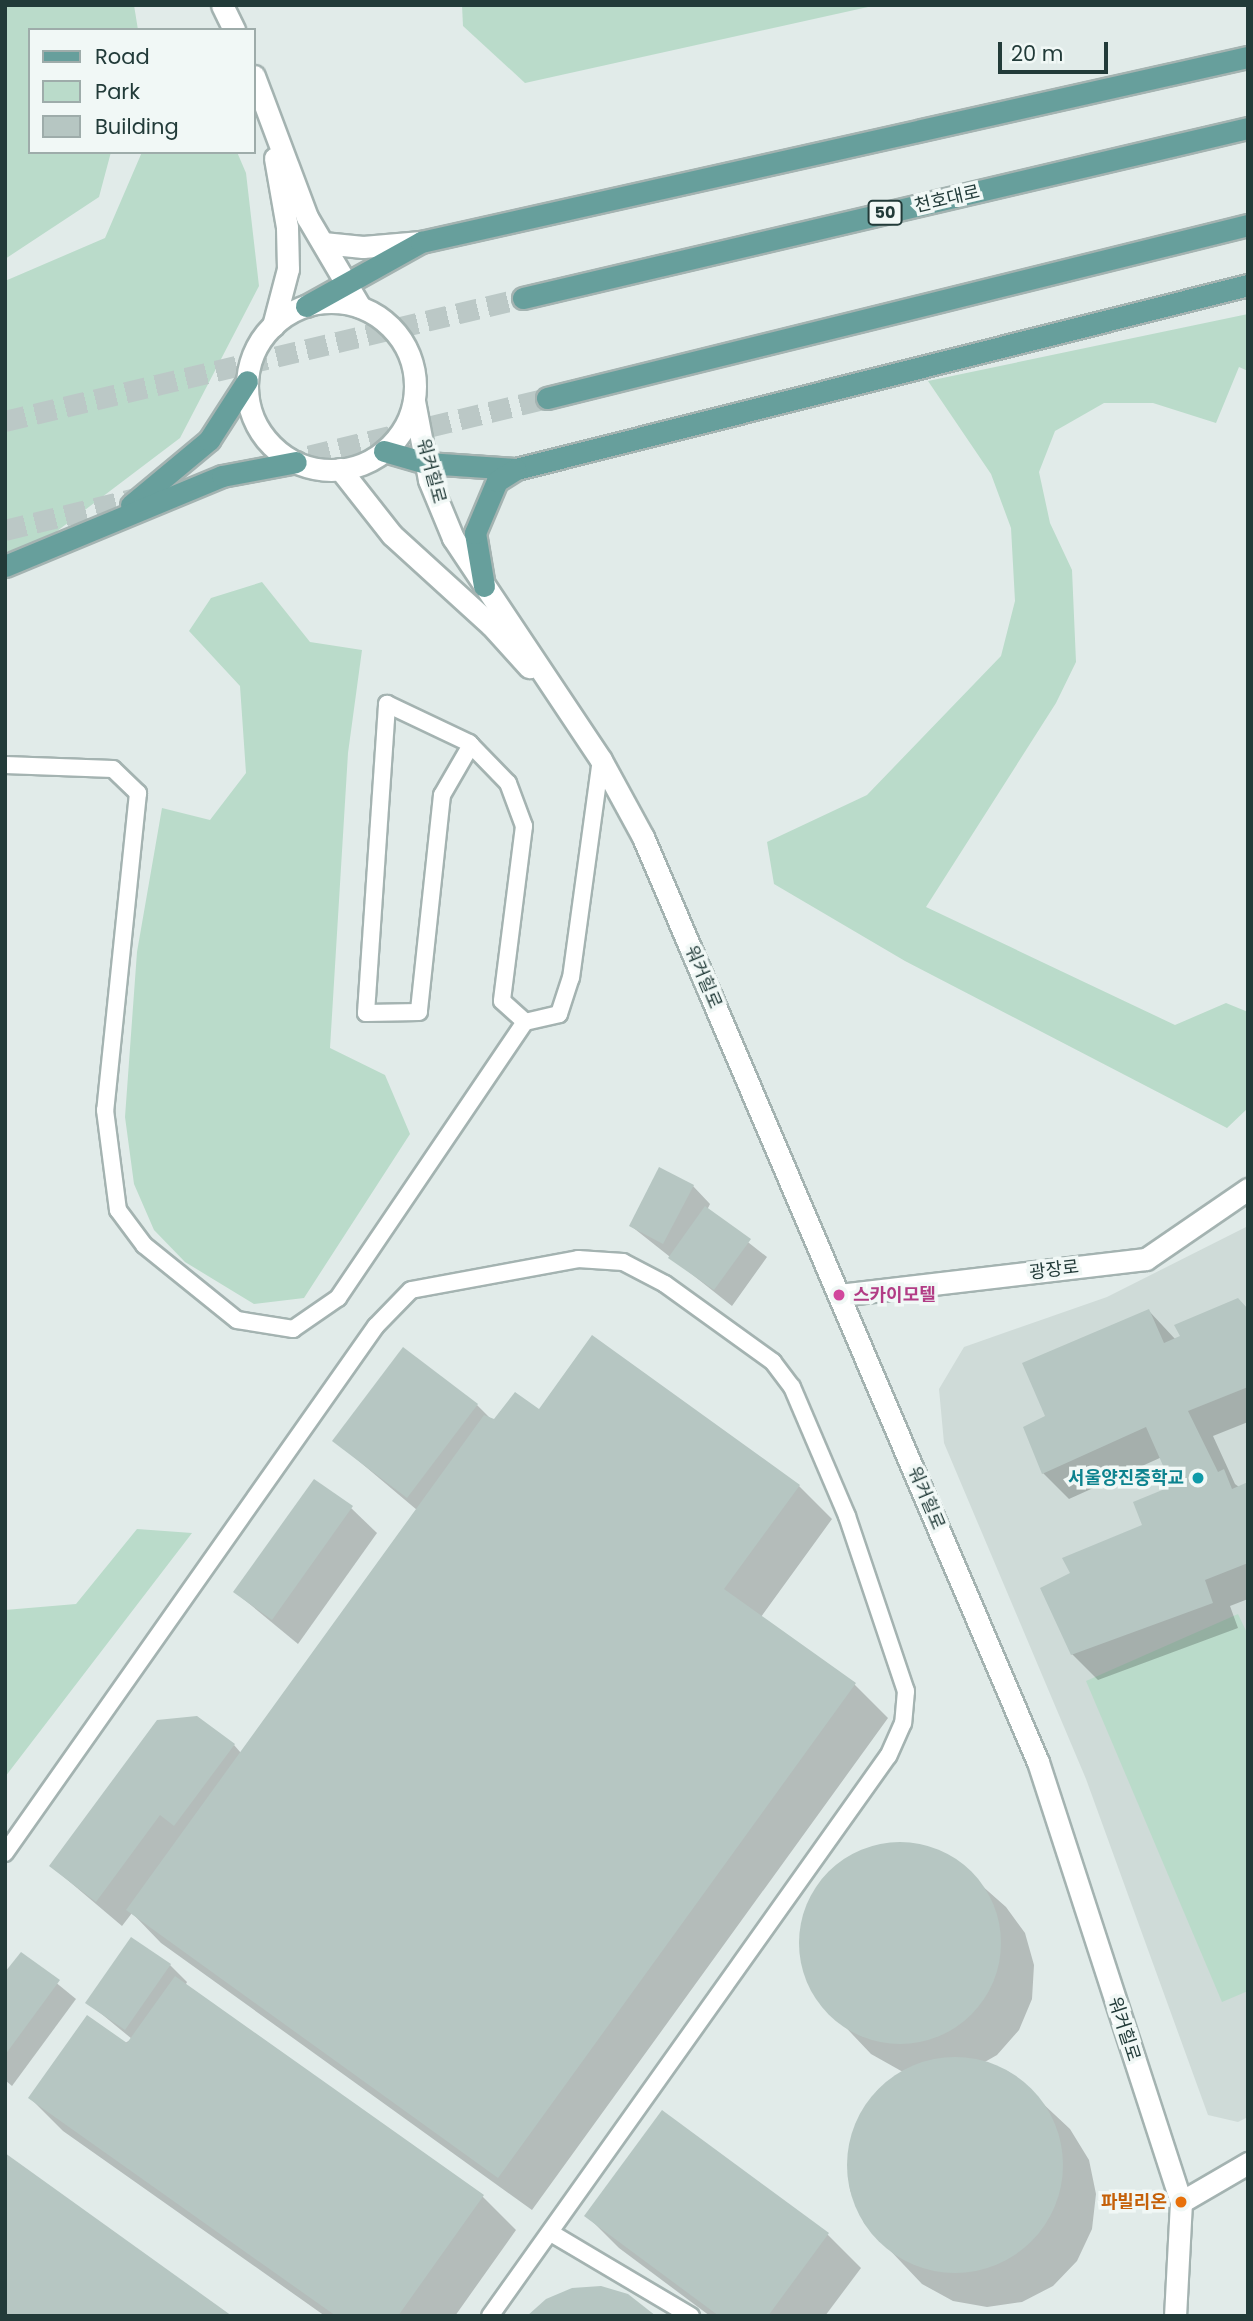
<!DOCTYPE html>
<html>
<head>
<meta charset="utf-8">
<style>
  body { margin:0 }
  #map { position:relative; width:1253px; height:2321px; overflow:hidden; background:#e1ebe9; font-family:Poppins,"Noto Sans KR",sans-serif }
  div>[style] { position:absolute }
  .built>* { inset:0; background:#cfdbd8 }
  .green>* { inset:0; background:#badbca }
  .shadow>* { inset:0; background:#0003 }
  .building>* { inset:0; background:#b6c6c2 }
  .round { border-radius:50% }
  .primary-tunnel>* { height:21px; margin-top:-10.5px; transform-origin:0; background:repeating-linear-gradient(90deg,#bbc8c6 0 21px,transparent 0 31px) }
  .roads { filter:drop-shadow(2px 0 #a4b3b1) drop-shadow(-2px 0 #a4b3b1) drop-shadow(0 2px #a4b3b1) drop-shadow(0 -2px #a4b3b1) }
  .service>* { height:16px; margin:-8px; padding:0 8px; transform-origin:8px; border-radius:8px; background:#fff }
  .minor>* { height:21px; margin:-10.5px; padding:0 10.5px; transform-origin:10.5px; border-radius:10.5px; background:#fff }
  .tertiary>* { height:21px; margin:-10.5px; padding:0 10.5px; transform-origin:10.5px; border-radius:10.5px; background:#fff }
  .secondary>* { height:21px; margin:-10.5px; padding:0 10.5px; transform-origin:10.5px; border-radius:10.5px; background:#fff }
  .secondary>.ring { margin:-10.5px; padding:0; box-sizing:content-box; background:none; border:21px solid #fff; border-radius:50% }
  .primary>* { height:21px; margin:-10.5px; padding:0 10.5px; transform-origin:10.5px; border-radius:10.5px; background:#679f9c }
  .dots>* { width:19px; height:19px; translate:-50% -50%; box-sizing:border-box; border:4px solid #f1f8f6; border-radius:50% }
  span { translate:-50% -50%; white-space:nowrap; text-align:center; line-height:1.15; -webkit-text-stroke:7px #f1f8f6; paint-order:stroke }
  .shield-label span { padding:2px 5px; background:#f1f8f6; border:2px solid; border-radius:5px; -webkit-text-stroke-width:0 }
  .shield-label { font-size:16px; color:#223b39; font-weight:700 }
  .street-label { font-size:18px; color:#223b39 }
  .hotel-label { font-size:18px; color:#b23c85; font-weight:700 }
  .left { translate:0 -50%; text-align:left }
  .culture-label { font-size:18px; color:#0d838f; font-weight:700 }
  .right { translate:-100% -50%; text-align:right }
  .food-label { font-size:18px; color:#c56008; font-weight:700 }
  .frame { position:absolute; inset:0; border:7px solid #223b39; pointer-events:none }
  .legend { position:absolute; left:28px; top:28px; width:228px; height:126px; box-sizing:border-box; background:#f1f8f6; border:2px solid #9eacaa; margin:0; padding:9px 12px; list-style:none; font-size:21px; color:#223b39 }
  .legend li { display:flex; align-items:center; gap:14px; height:35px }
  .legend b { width:35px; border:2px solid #9eacaa }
  .scale { position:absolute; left:998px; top:42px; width:110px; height:32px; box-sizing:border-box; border:4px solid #223b39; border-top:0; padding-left:9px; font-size:21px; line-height:24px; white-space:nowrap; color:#223b39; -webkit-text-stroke:5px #f1f8f6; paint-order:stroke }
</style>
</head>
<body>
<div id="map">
  <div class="built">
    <div style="clip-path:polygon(1248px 1226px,1248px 2117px,1238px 2122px,1208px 2115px,1086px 1779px,944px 1443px,939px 1389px,964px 1347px,1107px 1297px)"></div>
  </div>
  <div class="green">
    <div style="clip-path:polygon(5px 5px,134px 5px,138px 30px,30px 30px,30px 152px,111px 152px,99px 197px,5px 259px)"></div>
    <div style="clip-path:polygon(462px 5px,877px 5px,525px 83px,463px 26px)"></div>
    <div style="clip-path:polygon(142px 152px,237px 152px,246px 173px,259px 286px,180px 438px,40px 544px,5px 552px,5px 281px,105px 238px)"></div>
    <div style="clip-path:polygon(1248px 314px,1248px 371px,1239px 367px,1216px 423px,1153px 403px,1104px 403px,1055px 431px,1039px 472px,1050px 523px,1072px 570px,1076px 662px,1056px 703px,926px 907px,1175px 1025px,1226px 1003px,1248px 1012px,1248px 1108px,1227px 1128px,905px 961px,774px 884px,767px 842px,867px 795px,1001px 656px,1015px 601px,1011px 528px,991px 474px,928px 381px)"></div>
    <div style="clip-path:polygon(262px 582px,310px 642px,362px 650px,348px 753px,330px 1048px,385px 1075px,410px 1134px,304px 1298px,254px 1304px,185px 1262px,154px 1230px,134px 1184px,125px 1117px,137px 952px,162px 808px,210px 820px,246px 773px,240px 686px,189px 631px,211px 598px)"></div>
    <div style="clip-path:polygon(137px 1529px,192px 1533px,5px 1777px,5px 1610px,76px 1604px)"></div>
    <div style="clip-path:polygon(1238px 1614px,1248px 1635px,1248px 1991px,1222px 2002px,1086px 1681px)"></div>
  </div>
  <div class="shadow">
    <div style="clip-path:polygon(693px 1186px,710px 1204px,707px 1210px,767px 1257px,732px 1306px,631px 1226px)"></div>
    <div style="clip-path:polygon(1248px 1310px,1248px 1422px,1213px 1436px,1235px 1484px,1239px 1487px,1248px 1484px,1248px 1599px,1230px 1606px,1238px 1628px,1098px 1680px,1072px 1654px,1072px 1574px,1144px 1526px,1175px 1487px,1162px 1457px,1069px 1499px,1043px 1473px,1047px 1417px,1149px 1311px,1176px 1340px)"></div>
    <div style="clip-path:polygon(477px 1405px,492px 1420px,539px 1412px,799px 1486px,832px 1519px,761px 1617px,855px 1685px,888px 1718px,532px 2210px,161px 1943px,132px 1913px,122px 1926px,51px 1866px,234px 1745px,241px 1753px,417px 1510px,335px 1441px)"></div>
    <div style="clip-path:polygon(351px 1508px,377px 1533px,298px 1644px,235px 1592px)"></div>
    <div style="clip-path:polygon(883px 1844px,915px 1844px,946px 1854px,1006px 1907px,1025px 1933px,1034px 1965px,1032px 1999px,1019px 2030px,997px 2055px,983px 2063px,1009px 2072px,1070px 2129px,1089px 2160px,1096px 2194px,1092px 2229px,1077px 2261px,1053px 2286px,1022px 2302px,987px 2307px,953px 2301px,922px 2284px,864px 2223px,850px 2190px,848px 2155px,857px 2121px,877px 2091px,903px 2072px,871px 2054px,816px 1996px,803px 1966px,801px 1934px,809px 1903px,827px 1876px,852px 1855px)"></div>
    <div style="clip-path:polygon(21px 1954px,76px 1999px,12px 2086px,5px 2080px,5px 1975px)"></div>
    <div style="clip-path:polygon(170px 1965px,187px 1982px,185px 1986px,483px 2197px,516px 2230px,455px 2316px,325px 2316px,63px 2131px,30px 2098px,132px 2039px,87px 2002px)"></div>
    <div style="clip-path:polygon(663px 2112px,828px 2235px,861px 2268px,825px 2316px,710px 2316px,619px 2248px,586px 2215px)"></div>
  </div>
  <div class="building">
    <div style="clip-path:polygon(659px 1167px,694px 1185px,663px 1244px,629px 1226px)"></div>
    <div style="clip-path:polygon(705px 1206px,751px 1239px,714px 1290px,668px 1258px)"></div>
    <div style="clip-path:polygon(1238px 1298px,1248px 1309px,1248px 1387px,1188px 1411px,1218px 1472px,1224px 1469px,1232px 1489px,1248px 1482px,1248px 1563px,1205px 1580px,1213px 1603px,1071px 1655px,1040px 1588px,1070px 1573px,1062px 1558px,1142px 1525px,1133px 1502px,1172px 1486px,1146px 1427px,1042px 1474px,1023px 1427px,1045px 1416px,1022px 1363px,1149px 1309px,1164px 1343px,1180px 1336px,1174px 1325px)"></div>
    <div style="clip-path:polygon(592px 1335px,800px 1485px,724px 1589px,856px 1683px,498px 2178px,126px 1910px,484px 1415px,494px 1419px,515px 1392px,539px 1409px)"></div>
    <div style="clip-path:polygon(403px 1347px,478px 1404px,407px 1498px,332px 1441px)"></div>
    <div style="clip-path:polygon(314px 1479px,353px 1506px,272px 1620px,233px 1592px)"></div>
    <div style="clip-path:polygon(197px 1716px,235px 1744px,174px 1826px,160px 1815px,96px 1902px,49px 1866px,157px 1720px)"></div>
    <div class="round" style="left:799px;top:1842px;width:202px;height:202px"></div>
    <div style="clip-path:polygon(131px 1937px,171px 1964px,125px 2030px,85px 2003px)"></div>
    <div style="clip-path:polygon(21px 1952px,60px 1980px,5px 2055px,5px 1972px)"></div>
    <div style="clip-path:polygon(175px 1976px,484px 2195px,398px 2316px,336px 2316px,28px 2098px,87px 2015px,127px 2043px)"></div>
    <div class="round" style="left:847px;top:2057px;width:216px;height:216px"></div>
    <div style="clip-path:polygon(662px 2110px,829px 2233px,768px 2316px,719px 2316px,584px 2216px)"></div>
    <div style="clip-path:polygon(5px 2153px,232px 2316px,5px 2316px)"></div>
    <div style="clip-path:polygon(601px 2286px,628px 2294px,656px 2316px,527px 2316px,546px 2299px,572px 2288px)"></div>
  </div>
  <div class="primary-tunnel">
    <div style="left:5px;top:421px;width:532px;rotate:-13.36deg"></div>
    <div style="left:279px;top:463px;width:276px;rotate:-13.6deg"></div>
    <div style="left:5px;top:530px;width:148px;rotate:-13.7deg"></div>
  </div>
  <div class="roads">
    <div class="service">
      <div style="left:471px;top:745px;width:58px;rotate:120.1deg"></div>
      <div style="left:442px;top:795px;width:218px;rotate:96.1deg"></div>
      <div style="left:419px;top:1012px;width:53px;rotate:178.9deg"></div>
      <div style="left:366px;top:1013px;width:310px;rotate:-86.1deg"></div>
      <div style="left:387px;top:704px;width:91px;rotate:25.4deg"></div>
      <div style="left:469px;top:743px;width:3px;rotate:45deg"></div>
      <div style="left:471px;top:745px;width:53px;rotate:45.8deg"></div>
      <div style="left:508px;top:783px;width:46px;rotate:69.6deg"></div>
      <div style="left:524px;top:826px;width:176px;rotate:97.2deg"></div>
      <div style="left:502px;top:1001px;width:31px;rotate:42deg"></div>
      <div style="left:5px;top:765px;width:108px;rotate:2.1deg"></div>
      <div style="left:113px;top:769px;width:35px;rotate:44deg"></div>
      <div style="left:138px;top:793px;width:319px;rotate:95.9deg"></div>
      <div style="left:105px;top:1110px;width:101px;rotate:82.6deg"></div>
      <div style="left:118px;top:1210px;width:44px;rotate:53.4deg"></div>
      <div style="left:144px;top:1245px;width:119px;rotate:38.9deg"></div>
      <div style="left:237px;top:1320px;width:57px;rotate:9.1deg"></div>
      <div style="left:293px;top:1329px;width:55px;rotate:-34.6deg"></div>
      <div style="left:338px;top:1298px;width:333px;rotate:-55.9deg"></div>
      <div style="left:525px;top:1022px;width:35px;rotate:-13deg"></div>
      <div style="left:559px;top:1014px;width:38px;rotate:-72deg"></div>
      <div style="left:571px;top:978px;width:220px;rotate:-82.2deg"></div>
      <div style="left:5px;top:1853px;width:644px;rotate:-54.86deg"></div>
      <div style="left:376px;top:1326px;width:50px;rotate:-45.8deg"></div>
      <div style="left:411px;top:1290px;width:170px;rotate:-10.5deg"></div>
      <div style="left:578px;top:1259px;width:45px;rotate:3.8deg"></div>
      <div style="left:623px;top:1262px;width:47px;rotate:27.6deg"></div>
      <div style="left:665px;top:1284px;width:133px;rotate:35.8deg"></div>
      <div style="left:773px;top:1362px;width:31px;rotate:53deg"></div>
      <div style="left:792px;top:1387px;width:140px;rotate:66.9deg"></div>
      <div style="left:847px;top:1516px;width:185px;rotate:71.4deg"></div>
      <div style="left:906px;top:1691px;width:32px;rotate:95deg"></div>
      <div style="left:903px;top:1723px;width:36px;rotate:114deg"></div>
      <div style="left:888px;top:1756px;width:687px;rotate:125.4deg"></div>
      <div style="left:551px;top:2233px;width:163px;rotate:30.7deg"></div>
    </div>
    <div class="minor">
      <div style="left:222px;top:5px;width:28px;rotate:64deg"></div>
      <div style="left:254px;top:76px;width:151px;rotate:69.4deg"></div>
      <div style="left:307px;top:217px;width:104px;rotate:59.5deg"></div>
      <div style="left:273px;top:326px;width:59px;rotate:-75.3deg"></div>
      <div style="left:288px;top:269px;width:42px;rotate:-91.4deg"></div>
      <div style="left:287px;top:227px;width:70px;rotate:-99.9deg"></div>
      <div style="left:414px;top:401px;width:80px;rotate:79.2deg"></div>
      <div style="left:429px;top:480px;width:63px;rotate:67.5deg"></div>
      <div style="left:453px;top:538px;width:267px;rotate:56.3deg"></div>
      <div style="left:601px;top:760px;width:88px;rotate:61.4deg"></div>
      <div style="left:643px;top:837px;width:1006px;rotate:66.88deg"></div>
      <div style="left:1038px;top:1762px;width:463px;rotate:72deg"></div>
      <div style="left:1181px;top:2202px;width:114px;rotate:93deg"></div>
      <div style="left:340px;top:469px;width:84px;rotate:51.8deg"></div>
      <div style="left:392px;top:535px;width:134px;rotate:42.3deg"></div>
      <div style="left:491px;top:625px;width:57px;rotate:47.9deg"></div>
      <div style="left:1181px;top:2202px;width:78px;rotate:-30.2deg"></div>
    </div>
    <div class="tertiary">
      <div style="left:839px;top:1295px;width:309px;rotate:-6.7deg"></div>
      <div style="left:1146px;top:1259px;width:124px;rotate:-34.5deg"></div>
    </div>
    <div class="secondary">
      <div style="left:323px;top:243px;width:40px;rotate:5.7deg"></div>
      <div style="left:363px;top:247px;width:58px;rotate:-4.9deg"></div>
      <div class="ring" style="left:247px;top:302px;width:147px;height:147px"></div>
    </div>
    <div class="primary">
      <div style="left:523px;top:298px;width:745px;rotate:-13.2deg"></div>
      <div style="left:306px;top:306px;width:132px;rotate:-29.1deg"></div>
      <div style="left:421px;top:242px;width:847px;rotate:-12.61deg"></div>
      <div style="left:547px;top:398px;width:722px;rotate:-13.86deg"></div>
      <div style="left:384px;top:451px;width:44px;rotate:15.9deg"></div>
      <div style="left:426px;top:463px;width:90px;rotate:3.8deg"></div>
      <div style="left:516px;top:469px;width:755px;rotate:-14.11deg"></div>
      <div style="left:131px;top:505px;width:102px;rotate:-39.8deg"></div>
      <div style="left:209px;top:440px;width:70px;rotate:-57.2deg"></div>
      <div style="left:5px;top:566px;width:235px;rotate:-22.5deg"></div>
      <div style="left:222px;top:476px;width:75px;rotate:-10.7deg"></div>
      <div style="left:484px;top:586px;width:54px;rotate:-99.6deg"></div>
      <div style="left:475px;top:533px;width:56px;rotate:-67.1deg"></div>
      <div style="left:497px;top:481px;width:22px;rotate:-32deg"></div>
    </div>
  </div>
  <div class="dots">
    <div style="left:839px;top:1295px;background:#d1479c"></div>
    <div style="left:1198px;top:1478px;background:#0f9aa8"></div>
    <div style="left:1181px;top:2202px;background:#e8710a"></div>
  </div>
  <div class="shield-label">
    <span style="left:885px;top:213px">50</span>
  </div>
  <div class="street-label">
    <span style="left:947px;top:199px;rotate:-13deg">천호대로</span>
    <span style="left:431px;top:471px;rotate:75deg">워커힐로</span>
    <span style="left:703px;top:977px;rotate:67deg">워커힐로</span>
    <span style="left:1054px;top:1270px;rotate:-7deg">광장로</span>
    <span style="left:926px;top:1498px;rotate:67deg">워커힐로</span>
    <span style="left:1124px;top:2029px;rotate:72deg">워커힐로</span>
  </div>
  <div class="hotel-label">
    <span class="left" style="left:853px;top:1295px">스카이모텔</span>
  </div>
  <div class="culture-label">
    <span class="right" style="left:1184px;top:1478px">서울양진중학교</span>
  </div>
  <div class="food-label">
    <span class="right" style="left:1167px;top:2202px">파빌리온</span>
  </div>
  <div class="frame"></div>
  <ul class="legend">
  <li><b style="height:9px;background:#679f9c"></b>Road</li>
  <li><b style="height:19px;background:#badbca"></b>Park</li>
  <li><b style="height:19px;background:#b6c6c2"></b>Building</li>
  </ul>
  <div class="scale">20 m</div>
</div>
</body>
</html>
